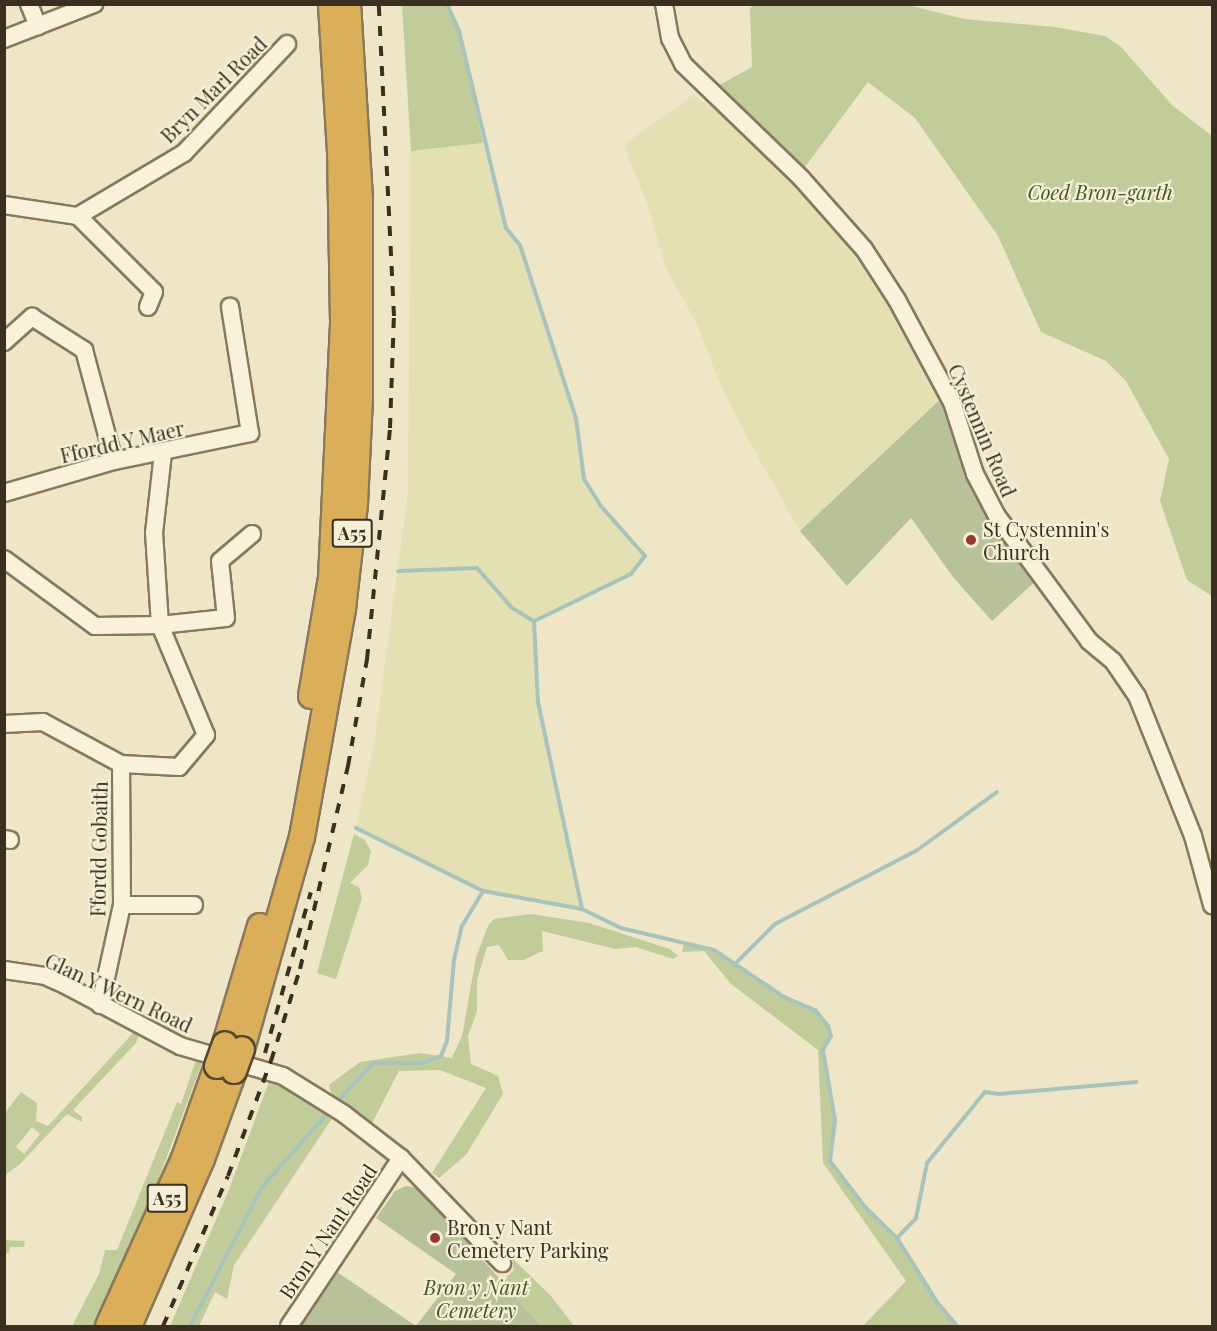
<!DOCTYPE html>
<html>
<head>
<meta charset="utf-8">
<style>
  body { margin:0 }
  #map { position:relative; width:1217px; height:1331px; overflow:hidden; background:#eee6c6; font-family:"Playfair Display",serif }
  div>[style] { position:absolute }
  .farmland>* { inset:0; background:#e3e0b4 }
  .green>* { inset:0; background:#c1cc9a }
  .cemetery>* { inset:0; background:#b8c199 }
  .stream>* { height:4px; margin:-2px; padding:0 2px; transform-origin:2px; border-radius:2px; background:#a8c2bc }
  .roads { filter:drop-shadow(2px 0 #89785c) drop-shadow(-2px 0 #89785c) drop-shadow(0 2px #89785c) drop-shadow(0 -2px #89785c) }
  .minor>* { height:16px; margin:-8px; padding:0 8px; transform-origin:8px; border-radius:8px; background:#f8f2da }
  .highway>* { height:24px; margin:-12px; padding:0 12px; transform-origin:12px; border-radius:12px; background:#dbaf59 }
  .rail>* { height:4px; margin-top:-2px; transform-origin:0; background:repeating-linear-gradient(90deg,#3a2f20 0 10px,transparent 0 20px) }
  .bridges { filter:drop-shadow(2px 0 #574630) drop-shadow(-2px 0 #574630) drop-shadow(0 2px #574630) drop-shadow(0 -2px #574630) }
  .highway-bridge>* { height:24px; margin:-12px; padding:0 12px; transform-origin:12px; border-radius:12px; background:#dbaf59 }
  .dots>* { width:16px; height:16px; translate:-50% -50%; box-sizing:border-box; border:3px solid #f5efd6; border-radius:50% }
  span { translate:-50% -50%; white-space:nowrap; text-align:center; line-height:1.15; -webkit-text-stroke:4.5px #f5efd6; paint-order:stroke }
  .shield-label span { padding:2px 4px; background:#f5efd6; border:2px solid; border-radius:4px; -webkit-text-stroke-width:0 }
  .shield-label { font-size:18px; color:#3a2f20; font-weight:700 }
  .street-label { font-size:20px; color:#3a2f20 }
  .park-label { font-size:20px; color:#455627; font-style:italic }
  .poi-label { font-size:20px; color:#3a2f20 }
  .left { translate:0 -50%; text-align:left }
  .frame { position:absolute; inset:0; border:6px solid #3a2f20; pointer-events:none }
</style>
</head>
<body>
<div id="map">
  <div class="farmland">
    <div style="clip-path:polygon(693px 95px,715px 110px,727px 107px,864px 249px,944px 396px,800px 531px,749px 441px,720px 384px,696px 322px,666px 269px,647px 203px,629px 159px,625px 144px)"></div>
    <div style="clip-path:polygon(483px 143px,506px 228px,520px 245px,576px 418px,584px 479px,600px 505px,645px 556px,631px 574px,534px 621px,538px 702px,582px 909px,483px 891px,356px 828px,375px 739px,408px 492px,411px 151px)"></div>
  </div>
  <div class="green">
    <div style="clip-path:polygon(402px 5px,447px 5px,459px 31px,483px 143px,411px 151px)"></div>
    <div style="clip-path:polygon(753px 5px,908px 5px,964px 19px,1055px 27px,1105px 36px,1121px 47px,1172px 105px,1212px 136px,1212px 596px,1187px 580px,1160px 501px,1169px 459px,1126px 381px,1106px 361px,1041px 332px,998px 236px,915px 118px,868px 82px,802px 171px,712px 89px,752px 67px,750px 9px)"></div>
    <div style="clip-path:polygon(354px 834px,365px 840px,371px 851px,368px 865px,350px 883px,359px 887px,362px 898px,336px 979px,317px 973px)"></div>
    <div style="clip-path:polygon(531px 914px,589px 923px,670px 949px,678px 956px,673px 959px,636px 947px,615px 949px,542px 931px,543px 951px,523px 960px,508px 960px,499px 945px,487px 947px,477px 980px,477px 1011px,468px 1036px,471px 1064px,498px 1076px,503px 1094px,466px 1155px,439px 1178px,432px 1173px,486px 1088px,440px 1070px,399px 1071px,371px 1125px,333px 1098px,329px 1085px,360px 1062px,420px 1053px,452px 1058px,462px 1036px,476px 957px,488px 926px,494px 919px)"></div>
    <div style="clip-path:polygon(684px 944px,714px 950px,784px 997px,813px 1010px,828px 1026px,831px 1036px,823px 1050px,835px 1120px,830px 1161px,865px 1207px,897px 1238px,937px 1302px,957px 1326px,863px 1326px,906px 1281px,823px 1163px,818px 1050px,731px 984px,704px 951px,682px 952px)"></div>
    <div style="clip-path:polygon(evenodd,134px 1032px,139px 1035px,136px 1043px,73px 1110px,82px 1117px,82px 1122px,67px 1114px,20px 1164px,5px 1175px,5px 1113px,21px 1092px,37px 1103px,36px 1121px,48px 1126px,134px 1032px,32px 1127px,40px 1134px,24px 1154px,16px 1147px,32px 1127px)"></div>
    <div style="clip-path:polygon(205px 1055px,127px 1263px,95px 1326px,72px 1326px,99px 1274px,105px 1250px,117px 1250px,177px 1102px,181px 1104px,196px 1060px)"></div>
    <div style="clip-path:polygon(270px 1079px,335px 1114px,234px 1265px,227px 1299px,215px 1292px,199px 1326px,170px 1326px,228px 1192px)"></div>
    <div style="clip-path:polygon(4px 1240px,25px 1241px,24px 1247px,10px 1247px,9px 1253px,5px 1253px)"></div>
    <div style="clip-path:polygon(511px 1257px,551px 1296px,574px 1326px,515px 1326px,496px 1287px,514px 1270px)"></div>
  </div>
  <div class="cemetery">
    <div style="clip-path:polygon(944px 396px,955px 424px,1039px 578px,992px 621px,953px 577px,911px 518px,847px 586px,800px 531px)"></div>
    <div style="clip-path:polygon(406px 1186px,418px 1188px,429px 1197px,540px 1326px,298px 1326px,337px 1272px,416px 1326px,456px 1274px,376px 1218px,395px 1191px)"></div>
  </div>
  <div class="stream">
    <div style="left:447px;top:4px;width:30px;rotate:66deg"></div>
    <div style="left:459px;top:31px;width:203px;rotate:76.6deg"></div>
    <div style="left:506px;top:228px;width:22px;rotate:51deg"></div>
    <div style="left:520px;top:245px;width:182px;rotate:72.1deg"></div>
    <div style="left:576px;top:418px;width:62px;rotate:82.5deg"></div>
    <div style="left:584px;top:479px;width:31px;rotate:58deg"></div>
    <div style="left:600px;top:505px;width:68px;rotate:48.6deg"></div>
    <div style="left:645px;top:556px;width:23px;rotate:128deg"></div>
    <div style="left:631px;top:574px;width:108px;rotate:154.1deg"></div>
    <div style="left:534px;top:621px;width:81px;rotate:87.2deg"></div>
    <div style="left:538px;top:702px;width:212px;rotate:78deg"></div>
    <div style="left:398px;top:571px;width:79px;rotate:-2.2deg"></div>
    <div style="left:477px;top:568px;width:53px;rotate:48.8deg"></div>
    <div style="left:512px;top:608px;width:26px;rotate:31deg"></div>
    <div style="left:356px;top:828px;width:142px;rotate:26.4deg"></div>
    <div style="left:734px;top:965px;width:58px;rotate:-45deg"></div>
    <div style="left:775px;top:924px;width:159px;rotate:-27.4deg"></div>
    <div style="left:916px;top:851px;width:100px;rotate:-36.1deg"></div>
    <div style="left:340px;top:1099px;width:49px;rotate:-47.5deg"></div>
    <div style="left:373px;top:1063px;width:48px"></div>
    <div style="left:421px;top:1063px;width:21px;rotate:-19deg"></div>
    <div style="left:441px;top:1056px;width:16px;rotate:-68deg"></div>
    <div style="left:447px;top:1041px;width:81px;rotate:-85.1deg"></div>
    <div style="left:454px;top:960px;width:35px;rotate:-77deg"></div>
    <div style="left:462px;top:926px;width:41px;rotate:-59deg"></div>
    <div style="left:483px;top:891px;width:101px;rotate:10.3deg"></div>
    <div style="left:582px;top:909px;width:43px;rotate:26deg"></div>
    <div style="left:621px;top:928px;width:96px;rotate:13.3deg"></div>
    <div style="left:714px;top:950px;width:84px;rotate:33.9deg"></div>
    <div style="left:784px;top:997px;width:34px;rotate:23deg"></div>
    <div style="left:815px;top:1010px;width:21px;rotate:51deg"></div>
    <div style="left:828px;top:1026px;width:10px;rotate:73deg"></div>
    <div style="left:831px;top:1036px;width:16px;rotate:120deg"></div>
    <div style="left:823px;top:1050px;width:71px;rotate:80.3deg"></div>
    <div style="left:835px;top:1120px;width:41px;rotate:97deg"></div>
    <div style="left:830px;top:1161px;width:58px;rotate:52.7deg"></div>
    <div style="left:865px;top:1207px;width:45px;rotate:44.1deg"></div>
    <div style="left:897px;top:1238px;width:75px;rotate:58deg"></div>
    <div style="left:937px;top:1302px;width:31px;rotate:50deg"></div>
    <div style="left:897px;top:1238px;width:28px;rotate:-46deg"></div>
    <div style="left:916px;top:1218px;width:56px;rotate:-78.7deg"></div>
    <div style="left:927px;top:1163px;width:92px;rotate:-50.8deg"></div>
    <div style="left:985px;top:1092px;width:14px;rotate:8deg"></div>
    <div style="left:999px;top:1094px;width:138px;rotate:-5deg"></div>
    <div style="left:190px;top:1326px;width:157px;rotate:-62.6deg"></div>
    <div style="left:262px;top:1187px;width:96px;rotate:-48.4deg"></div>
  </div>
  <div class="roads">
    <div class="minor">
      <div style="left:29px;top:4px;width:24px;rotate:68deg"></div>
      <div style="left:664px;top:4px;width:35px;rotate:80deg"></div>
      <div style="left:670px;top:38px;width:29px;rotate:63deg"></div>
      <div style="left:683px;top:64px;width:165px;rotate:44deg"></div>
      <div style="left:802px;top:179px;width:94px;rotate:48.5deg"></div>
      <div style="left:864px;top:249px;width:61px;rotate:57.1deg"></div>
      <div style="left:897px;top:300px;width:116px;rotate:61.7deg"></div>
      <div style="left:952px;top:402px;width:76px;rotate:72.3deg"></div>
      <div style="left:975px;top:474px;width:47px;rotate:62.4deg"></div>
      <div style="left:997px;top:516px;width:155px;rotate:53.6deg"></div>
      <div style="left:1089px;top:641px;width:31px;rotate:40deg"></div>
      <div style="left:1113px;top:661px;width:42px;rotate:55.6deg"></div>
      <div style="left:1137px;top:696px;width:151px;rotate:68.2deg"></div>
      <div style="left:1193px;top:836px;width:72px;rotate:74.6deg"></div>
      <div style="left:4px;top:39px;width:97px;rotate:-21.3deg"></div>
      <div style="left:4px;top:205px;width:75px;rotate:8.5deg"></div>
      <div style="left:78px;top:216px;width:123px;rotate:-30.7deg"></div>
      <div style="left:184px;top:153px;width:150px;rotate:-46.6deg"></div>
      <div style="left:78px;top:216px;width:107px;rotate:45deg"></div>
      <div style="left:154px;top:292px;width:16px;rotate:112deg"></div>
      <div style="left:4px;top:342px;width:38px;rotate:-42deg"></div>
      <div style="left:32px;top:317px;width:62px;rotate:32.4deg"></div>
      <div style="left:84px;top:350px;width:115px;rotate:74.9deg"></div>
      <div style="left:4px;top:493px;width:115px;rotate:-16.2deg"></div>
      <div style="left:114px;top:461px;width:139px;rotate:-11.6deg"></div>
      <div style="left:250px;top:433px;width:128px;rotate:-99deg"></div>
      <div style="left:4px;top:559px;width:113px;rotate:36.4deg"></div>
      <div style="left:95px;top:626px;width:65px;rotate:-0.9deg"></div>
      <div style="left:160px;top:625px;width:66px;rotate:-6.1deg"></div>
      <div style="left:226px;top:618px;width:57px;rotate:-96deg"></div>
      <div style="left:220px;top:561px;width:42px;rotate:-40.2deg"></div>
      <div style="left:4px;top:724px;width:39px;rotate:-3deg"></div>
      <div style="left:43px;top:722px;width:89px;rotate:28.3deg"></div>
      <div style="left:121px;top:764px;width:58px;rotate:3deg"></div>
      <div style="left:179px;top:767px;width:42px;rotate:-49.8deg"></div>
      <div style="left:206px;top:735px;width:119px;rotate:-112.7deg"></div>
      <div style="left:160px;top:625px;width:92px;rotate:-93.7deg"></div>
      <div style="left:154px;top:533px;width:81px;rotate:-83.6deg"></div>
      <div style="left:4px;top:839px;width:6px;rotate:9deg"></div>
      <div style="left:122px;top:905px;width:72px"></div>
      <div style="left:4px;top:970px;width:41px;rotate:8.3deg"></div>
      <div style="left:45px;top:976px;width:22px;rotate:24deg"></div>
      <div style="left:65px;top:985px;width:130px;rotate:27.9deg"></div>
      <div style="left:180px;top:1046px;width:107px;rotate:16.2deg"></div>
      <div style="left:283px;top:1076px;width:72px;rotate:31.9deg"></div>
      <div style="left:344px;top:1114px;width:72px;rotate:37.7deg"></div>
      <div style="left:401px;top:1158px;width:146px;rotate:46.1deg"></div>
      <div style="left:100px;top:1005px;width:102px;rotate:-77.6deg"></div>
      <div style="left:122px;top:905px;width:141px;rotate:-90.4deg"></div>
      <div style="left:289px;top:1326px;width:202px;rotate:-56.3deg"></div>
    </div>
    <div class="highway">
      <div style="left:311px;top:696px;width:120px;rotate:-80.4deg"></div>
      <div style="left:331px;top:578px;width:257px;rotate:-87.3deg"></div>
      <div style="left:343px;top:321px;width:169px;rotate:-91deg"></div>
      <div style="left:340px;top:152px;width:148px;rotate:-93.5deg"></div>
      <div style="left:225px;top:1044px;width:123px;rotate:-73.5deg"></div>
      <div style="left:242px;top:1049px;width:220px;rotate:-74.2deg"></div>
      <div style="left:302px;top:837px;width:233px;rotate:-79.8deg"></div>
      <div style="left:343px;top:608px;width:105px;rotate:-83.4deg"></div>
      <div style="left:355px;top:504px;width:106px;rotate:-87.3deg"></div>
      <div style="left:360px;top:398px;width:199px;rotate:-90deg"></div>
      <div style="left:360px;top:199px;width:195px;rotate:-93.5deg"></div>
      <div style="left:108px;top:1326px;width:181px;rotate:-65.6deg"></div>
      <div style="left:183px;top:1161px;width:101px;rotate:-70.3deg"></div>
      <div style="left:129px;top:1326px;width:182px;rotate:-66.4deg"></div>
      <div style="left:202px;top:1159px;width:94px;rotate:-70deg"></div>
    </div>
  </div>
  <div class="rail">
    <div style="left:265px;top:1053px;width:167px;rotate:-74.1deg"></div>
    <div style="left:163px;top:1326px;width:163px;rotate:-66.6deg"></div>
    <div style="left:228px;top:1176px;width:123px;rotate:-69.5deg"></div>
    <div style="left:271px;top:1061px;width:96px;rotate:-72.5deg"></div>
    <div style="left:300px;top:969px;width:209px;rotate:-76.7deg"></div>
    <div style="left:348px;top:766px;width:109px;rotate:-79.9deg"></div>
    <div style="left:367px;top:659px;width:232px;rotate:-84.3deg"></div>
    <div style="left:390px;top:428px;width:112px;rotate:-88deg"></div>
    <div style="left:394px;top:316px;width:312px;rotate:-92.8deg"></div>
  </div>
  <div class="bridges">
    <div class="highway-bridge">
      <div style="left:217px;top:1066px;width:23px;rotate:-70deg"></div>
      <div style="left:234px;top:1071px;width:23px;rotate:-70deg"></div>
    </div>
  </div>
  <div class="dots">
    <div style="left:971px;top:540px;background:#97372d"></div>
    <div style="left:435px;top:1238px;background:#97372d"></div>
  </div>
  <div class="shield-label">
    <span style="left:352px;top:533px">A55</span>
    <span style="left:167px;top:1198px">A55</span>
  </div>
  <div class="street-label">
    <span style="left:213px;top:89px;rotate:-45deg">Bryn Marl Road</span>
    <span style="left:983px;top:430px;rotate:67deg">Cystennin Road</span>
    <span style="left:122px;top:441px;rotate:-13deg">Ffordd Y Maer</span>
    <span style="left:98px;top:849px;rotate:-89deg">Ffordd Gobaith</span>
    <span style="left:119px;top:992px;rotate:25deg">Glan Y Wern Road</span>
    <span style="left:327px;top:1231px;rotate:-56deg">Bron Y Nant Road</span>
  </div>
  <div class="park-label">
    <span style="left:1100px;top:191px">Coed Bron-garth</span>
    <span style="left:476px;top:1298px">Bron y Nant<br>Cemetery</span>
  </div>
  <div class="poi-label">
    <span class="left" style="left:983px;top:540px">St Cystennin's<br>Church</span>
    <span class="left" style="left:447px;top:1238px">Bron y Nant<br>Cemetery Parking</span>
  </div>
  <div class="frame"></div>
</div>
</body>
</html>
